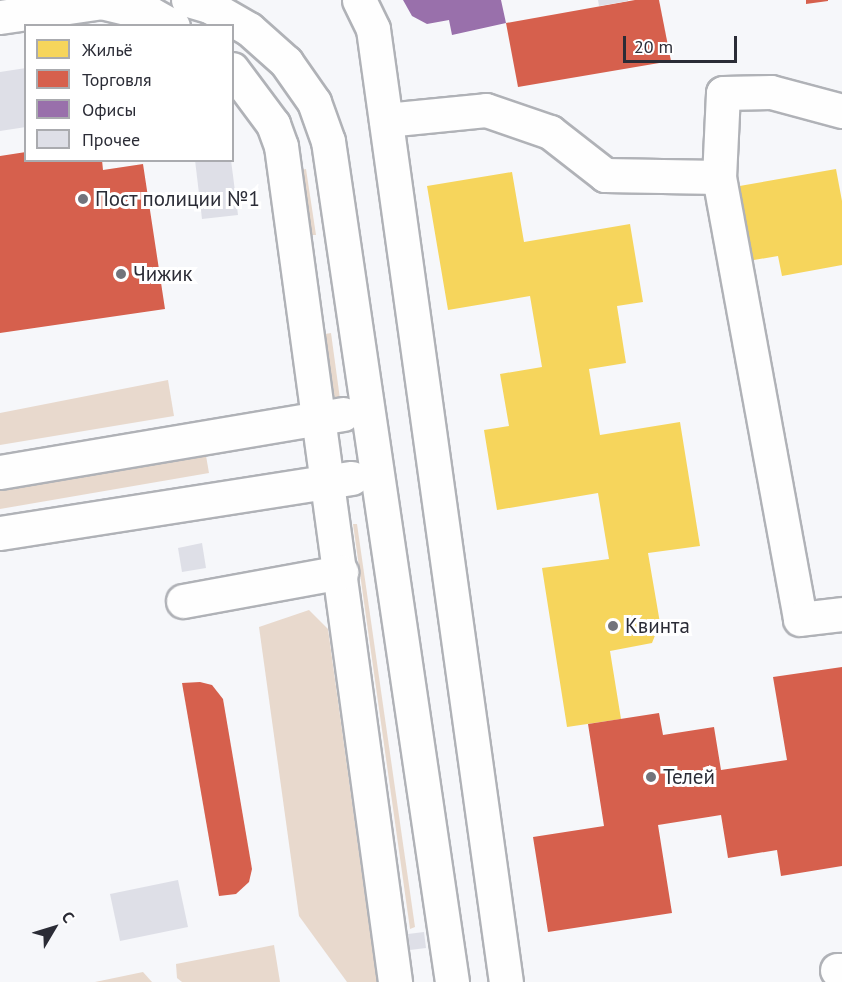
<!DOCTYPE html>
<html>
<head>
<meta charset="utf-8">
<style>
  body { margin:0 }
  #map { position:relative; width:842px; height:982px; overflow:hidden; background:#f6f7fa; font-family:"PT Sans",sans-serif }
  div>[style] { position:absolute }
  .green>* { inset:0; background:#e8d9cd }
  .homes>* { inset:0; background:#f6d55c }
  .shops>* { inset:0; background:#d6604d }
  .offices>* { inset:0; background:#9970ab }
  .building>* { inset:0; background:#dedfe7 }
  .roads { filter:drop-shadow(2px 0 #b0b2b7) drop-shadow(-2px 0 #b0b2b7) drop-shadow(0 2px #b0b2b7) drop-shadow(0 -2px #b0b2b7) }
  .minor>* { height:33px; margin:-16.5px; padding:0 16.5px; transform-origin:16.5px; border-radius:16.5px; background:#fefefe }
  .dots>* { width:16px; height:16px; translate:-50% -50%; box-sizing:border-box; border:3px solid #fff; border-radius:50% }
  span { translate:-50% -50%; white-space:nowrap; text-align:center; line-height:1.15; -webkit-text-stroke:6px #fff; paint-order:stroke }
  .poi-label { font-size:21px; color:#2b2c36 }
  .left { translate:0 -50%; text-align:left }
  .legend { position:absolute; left:24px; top:24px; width:210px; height:138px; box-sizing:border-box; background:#fff; border:2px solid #aaabaf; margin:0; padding:8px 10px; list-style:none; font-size:18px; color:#2b2c36 }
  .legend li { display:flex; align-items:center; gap:12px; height:30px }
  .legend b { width:30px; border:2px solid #aaabaf }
  .north { position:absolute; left:24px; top:898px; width:60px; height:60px; -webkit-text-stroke:4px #fff; paint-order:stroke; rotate:52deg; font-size:16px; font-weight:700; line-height:24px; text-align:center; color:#2b2c36 }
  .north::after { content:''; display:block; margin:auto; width:21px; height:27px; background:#2b2c36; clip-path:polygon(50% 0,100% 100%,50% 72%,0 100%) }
  .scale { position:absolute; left:623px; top:36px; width:114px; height:27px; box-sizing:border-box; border:3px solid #2b2c36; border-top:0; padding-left:8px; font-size:18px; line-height:21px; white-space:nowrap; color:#2b2c36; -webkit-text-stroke:4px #fff; paint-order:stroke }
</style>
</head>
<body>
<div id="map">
  <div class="green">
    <div style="clip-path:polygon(306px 169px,316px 235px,311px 235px,301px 170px)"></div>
    <div style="clip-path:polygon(331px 333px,340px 399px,335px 400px,325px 334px)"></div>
    <div style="clip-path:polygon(168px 380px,174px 416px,0 445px,0 413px)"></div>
    <div style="clip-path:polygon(205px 450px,209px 473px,0 509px,0 482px)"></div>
    <div style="clip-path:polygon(353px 524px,357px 524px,415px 927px,410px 929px)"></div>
    <div style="clip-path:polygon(309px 610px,328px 629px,377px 982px,347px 982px,299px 916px,259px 627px)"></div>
    <div style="clip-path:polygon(274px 945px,280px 982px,182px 982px,177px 978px,176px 964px)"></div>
    <div style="clip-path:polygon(143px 972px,152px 982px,95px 982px)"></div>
  </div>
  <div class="homes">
    <div style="clip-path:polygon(836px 169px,842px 201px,842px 265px,782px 276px,778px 256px,742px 262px,728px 188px)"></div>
    <div style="clip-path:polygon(512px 172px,524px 242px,630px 224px,643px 302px,617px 306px,626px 363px,589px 369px,600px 435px,680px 422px,700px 546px,648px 553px,660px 623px,652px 643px,610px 651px,621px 719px,567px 727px,542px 568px,609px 559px,598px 493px,497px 510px,484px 430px,509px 426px,500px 374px,542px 367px,530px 296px,448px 310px,427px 186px)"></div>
  </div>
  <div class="shops">
    <div style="clip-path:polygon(635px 0,659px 0,671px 61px,518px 87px,506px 23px)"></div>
    <div style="clip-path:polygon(806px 0,828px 0,828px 1px,806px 4px)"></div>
    <div style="clip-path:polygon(26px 152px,26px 160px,102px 160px,103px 170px,143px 164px,165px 309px,0 333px,0 156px)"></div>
    <div style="clip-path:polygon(842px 667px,842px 866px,781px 876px,777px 850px,728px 858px,721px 815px,658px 825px,672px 913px,548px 932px,533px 837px,604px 826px,588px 724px,659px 713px,663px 735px,714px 727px,721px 770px,787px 760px,773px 677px)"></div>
    <div style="clip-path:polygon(200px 682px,212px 685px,223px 699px,252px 869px,249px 882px,236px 894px,219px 896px,182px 683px)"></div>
  </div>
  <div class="offices">
    <div style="clip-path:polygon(403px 0,501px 0,506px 23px,452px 35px,449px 20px,427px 24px,412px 16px)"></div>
  </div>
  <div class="building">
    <div style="clip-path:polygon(598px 0,628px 0,628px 1px,599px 6px)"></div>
    <div style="clip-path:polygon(26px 68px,26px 127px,0 131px,0 72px)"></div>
    <div style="clip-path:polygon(195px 160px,231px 160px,238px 215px,202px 219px)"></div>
    <div style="clip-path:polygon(202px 543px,206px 568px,182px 572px,178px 548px)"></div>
    <div style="clip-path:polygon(178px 880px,188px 927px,120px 941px,110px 894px)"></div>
    <div style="clip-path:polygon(424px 932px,426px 948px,410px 950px,408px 934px)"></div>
  </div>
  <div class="roads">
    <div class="minor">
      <div style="left:188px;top:0;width:22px;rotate:16deg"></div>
      <div style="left:209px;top:6px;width:46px;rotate:29.9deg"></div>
      <div style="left:249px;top:29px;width:50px;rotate:41.7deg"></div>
      <div style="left:286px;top:62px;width:49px;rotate:55deg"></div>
      <div style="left:314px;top:102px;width:41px;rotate:70.3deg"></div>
      <div style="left:328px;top:141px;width:850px;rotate:81.61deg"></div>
      <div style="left:359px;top:0;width:32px;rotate:64deg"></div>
      <div style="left:373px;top:29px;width:962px;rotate:82.06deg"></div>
      <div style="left:101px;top:2px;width:51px;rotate:13.5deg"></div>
      <div style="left:151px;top:14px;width:25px;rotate:29deg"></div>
      <div style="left:0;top:17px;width:116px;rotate:-8.4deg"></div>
      <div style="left:232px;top:69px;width:69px;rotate:53.3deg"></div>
      <div style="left:273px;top:124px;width:23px;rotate:70deg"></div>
      <div style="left:281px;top:146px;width:844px;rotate:82.23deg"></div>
      <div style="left:842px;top:111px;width:73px;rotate:-165deg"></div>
      <div style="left:771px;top:92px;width:48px;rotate:178.8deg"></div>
      <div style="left:723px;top:93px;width:84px;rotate:92.7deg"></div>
      <div style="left:719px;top:177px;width:449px;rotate:79.6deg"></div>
      <div style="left:800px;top:619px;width:42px;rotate:-6.8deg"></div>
      <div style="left:386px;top:120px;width:100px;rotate:-5.7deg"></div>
      <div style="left:486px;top:110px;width:68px;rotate:19deg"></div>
      <div style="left:550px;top:132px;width:70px;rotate:38deg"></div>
      <div style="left:605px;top:175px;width:114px;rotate:1deg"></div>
      <div style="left:0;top:472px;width:348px;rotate:-9.6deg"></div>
      <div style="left:0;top:533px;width:356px;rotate:-8.9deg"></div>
      <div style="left:183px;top:601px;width:161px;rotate:-10.4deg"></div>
      <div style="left:837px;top:970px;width:5px"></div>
    </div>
  </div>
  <div class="dots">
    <div style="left:83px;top:199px;background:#72737b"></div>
    <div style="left:121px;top:274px;background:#72737b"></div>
    <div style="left:613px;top:626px;background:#72737b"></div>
    <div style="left:651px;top:777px;background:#72737b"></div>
  </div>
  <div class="poi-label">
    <span class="left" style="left:95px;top:199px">Пост полиции №1</span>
    <span class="left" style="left:133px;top:274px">Чижик</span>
    <span class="left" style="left:625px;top:626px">Квинта</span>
    <span class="left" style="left:663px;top:777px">Телей</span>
  </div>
  <ul class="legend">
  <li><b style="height:16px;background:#f6d55c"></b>Жильё</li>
  <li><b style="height:16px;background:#d6604d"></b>Торговля</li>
  <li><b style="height:16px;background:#9970ab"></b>Офисы</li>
  <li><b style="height:16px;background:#dedfe7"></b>Прочее</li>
  </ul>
  <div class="north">С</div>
  <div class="scale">20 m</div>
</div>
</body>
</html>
